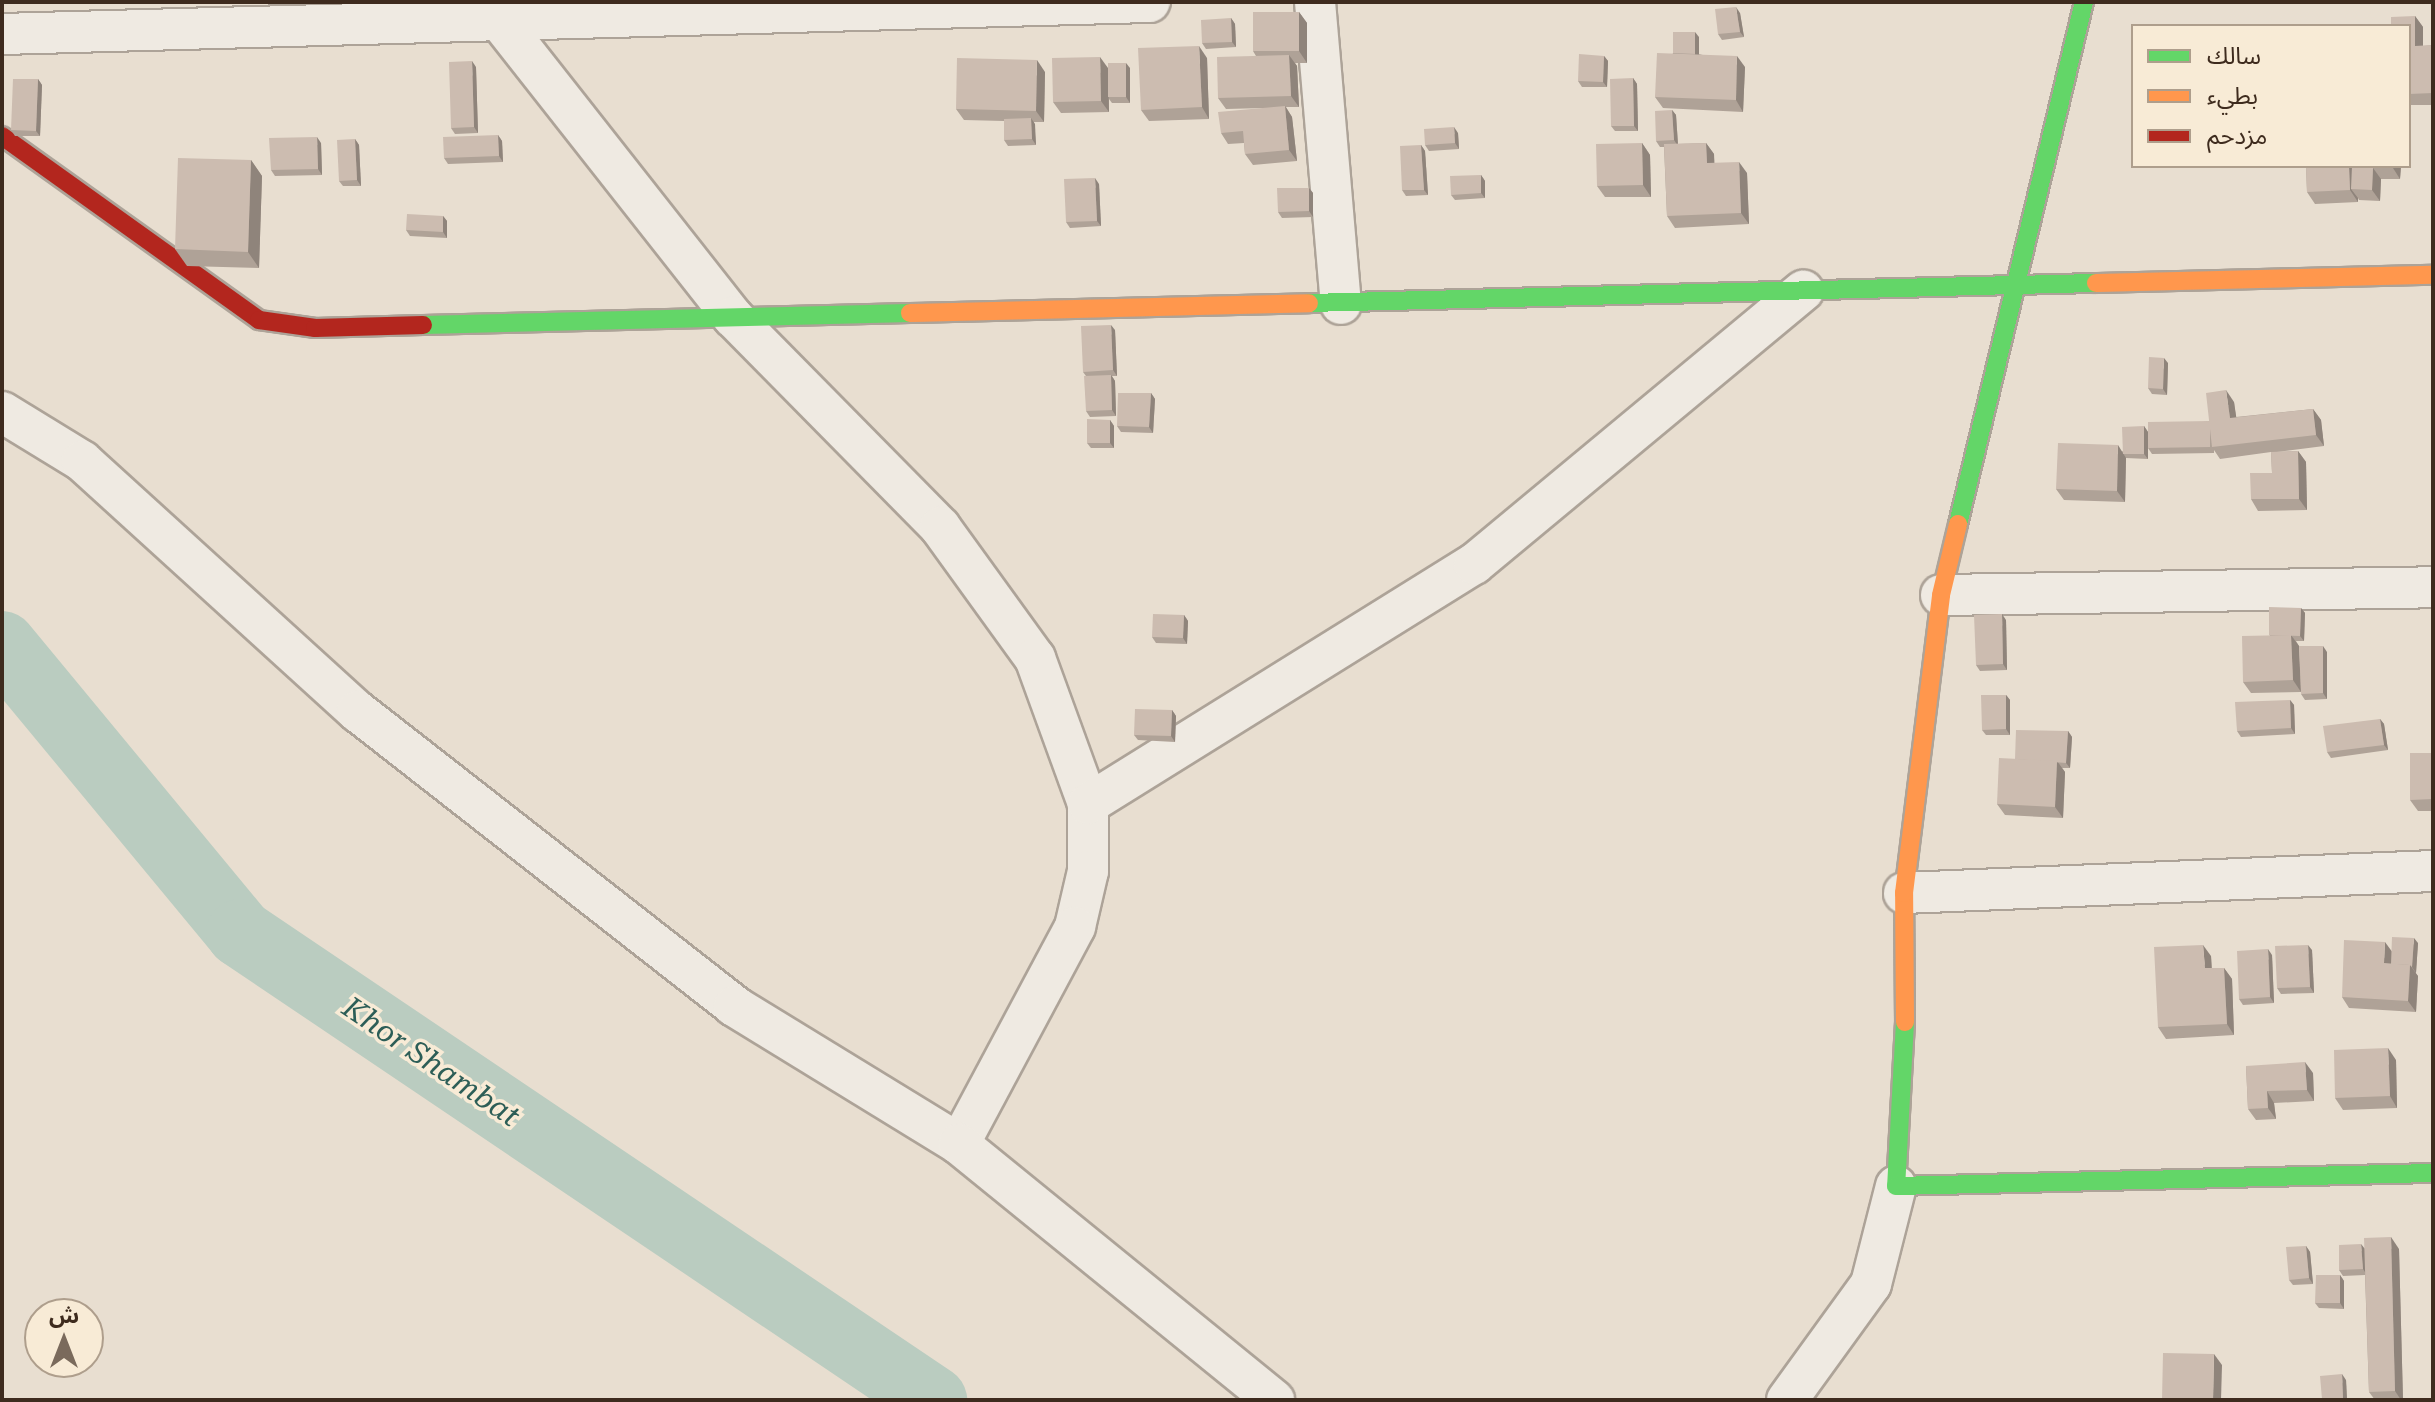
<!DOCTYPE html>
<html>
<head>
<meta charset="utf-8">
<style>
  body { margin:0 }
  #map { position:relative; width:2435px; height:1402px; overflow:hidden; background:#e8ded0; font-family:"Roboto Serif","Noto Sans Arabic",serif }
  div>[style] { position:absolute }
  .river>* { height:68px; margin:-34px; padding:0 34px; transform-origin:34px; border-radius:34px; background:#baccc0 }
  .roads { filter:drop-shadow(2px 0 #ada398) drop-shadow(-2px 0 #ada398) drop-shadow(0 2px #ada398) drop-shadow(0 -2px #ada398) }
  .street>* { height:40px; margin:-20px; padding:0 20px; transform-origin:20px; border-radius:20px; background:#efeae2 }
  .fast>* { height:18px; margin:-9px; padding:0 9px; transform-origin:9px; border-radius:9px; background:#63d668 }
  .slow>* { height:18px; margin:-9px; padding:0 9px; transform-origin:9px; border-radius:9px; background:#ff974d }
  .jam>* { height:18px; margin:-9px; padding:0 9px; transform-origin:9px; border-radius:9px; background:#b3261e }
  .wall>* { inset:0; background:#afa297 }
  .shaded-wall>* { inset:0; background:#8f847b }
  .building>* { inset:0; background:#ccbcb0 }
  span { translate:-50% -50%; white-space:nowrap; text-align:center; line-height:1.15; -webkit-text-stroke:7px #f8ebd6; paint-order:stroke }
  .water-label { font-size:30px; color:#2d5e57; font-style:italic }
  .frame { position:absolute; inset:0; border:4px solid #3e2b1e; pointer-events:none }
  .legend { position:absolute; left:2131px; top:24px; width:280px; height:144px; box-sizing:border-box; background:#f8ebd6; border:2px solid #ae9e8c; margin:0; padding:10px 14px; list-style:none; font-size:24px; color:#3e2b1e }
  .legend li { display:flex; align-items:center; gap:16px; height:40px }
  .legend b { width:40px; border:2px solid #ae9e8c }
  .north { position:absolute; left:24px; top:1298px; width:80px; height:80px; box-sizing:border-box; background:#f8ebd6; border:2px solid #ae9e8c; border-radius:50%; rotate:0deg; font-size:22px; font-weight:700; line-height:32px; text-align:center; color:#3e2b1e }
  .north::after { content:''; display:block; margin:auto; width:28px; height:36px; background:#7a6a5c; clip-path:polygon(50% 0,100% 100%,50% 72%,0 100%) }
</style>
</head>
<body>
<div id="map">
  <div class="river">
    <div style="left:2px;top:645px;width:374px;rotate:50.4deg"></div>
    <div style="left:240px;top:933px;width:836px;rotate:33.98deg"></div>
  </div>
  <div class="roads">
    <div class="street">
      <div style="left:485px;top:2px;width:401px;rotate:51.8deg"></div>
      <div style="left:733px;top:317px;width:295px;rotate:45.4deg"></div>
      <div style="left:940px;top:527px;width:162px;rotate:54.1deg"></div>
      <div style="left:1035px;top:658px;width:155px;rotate:70deg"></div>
      <div style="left:1088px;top:804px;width:67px;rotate:90deg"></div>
      <div style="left:1088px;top:871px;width:57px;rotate:103.1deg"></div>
      <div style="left:1075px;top:927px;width:246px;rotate:118.1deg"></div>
      <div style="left:1315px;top:2px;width:303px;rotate:85.1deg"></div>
      <div style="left:2px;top:34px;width:1148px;rotate:-1.6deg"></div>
      <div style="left:2px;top:412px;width:94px;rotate:31.5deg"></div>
      <div style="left:82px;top:461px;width:372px;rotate:42.3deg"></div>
      <div style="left:357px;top:711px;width:479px;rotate:38deg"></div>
      <div style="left:734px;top:1006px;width:264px;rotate:31.5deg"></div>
      <div style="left:959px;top:1144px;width:406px;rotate:39.1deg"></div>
      <div style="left:1941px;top:595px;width:492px;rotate:-0.9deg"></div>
      <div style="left:1088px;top:804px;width:455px;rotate:-31.9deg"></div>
      <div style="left:1474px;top:564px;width:428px;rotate:-39.7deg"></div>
      <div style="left:1904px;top:893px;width:529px;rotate:-2.38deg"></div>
      <div style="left:1787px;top:1400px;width:143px;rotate:-54.1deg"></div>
      <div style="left:1871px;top:1284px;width:101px;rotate:-75.7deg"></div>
    </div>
    <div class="fast">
      <div style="left:1309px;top:303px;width:787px;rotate:-1.46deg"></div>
      <div style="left:423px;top:325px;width:487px;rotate:-1.4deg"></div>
      <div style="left:1958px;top:524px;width:537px;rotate:-76.43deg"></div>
      <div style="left:1905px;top:1022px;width:164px;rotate:93.1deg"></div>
      <div style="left:1896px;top:1186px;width:537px;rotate:-1.39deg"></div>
    </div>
    <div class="slow">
      <div style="left:2096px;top:283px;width:337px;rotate:-1.4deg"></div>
      <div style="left:910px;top:313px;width:399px;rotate:-1.4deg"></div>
      <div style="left:1905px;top:1022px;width:129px;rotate:-90.4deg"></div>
      <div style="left:1904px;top:893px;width:300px;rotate:-82.9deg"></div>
      <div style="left:1941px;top:595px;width:73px;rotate:-76.5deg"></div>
    </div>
    <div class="jam">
      <div style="left:2px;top:136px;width:316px;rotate:35.6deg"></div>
      <div style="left:259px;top:320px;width:57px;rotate:8.1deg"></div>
      <div style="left:315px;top:328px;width:108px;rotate:-1.6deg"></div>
    </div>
  </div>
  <div class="wall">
    <div style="clip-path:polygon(1299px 12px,1307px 23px,1307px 63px,1295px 63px,1297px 66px,1299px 107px,1286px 107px,1292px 117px,1297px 161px,1253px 165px,1245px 154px,1244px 143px,1228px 144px,1221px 133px,1264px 108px,1226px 109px,1218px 98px,1256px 56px,1253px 51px)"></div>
    <div style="clip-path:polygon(1740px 13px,1744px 37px,1722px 40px,1718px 34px)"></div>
    <div style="clip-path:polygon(2415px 16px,2423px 27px,2423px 46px,2433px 45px,2433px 105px,2409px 105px,2409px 26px)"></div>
    <div style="clip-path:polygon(1231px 18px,1235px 24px,1236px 47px,1206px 49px,1202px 43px)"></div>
    <div style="clip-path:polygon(1699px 37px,1699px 54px,1745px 67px,1743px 112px,1663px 108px,1655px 97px,1673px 53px)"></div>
    <div style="clip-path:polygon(1604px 56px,1608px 61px,1607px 87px,1582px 87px,1578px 81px)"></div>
    <div style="clip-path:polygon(1207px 58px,1209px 119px,1149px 121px,1141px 110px)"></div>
    <div style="clip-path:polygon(476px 67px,478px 133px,455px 134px,451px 128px)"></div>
    <div style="clip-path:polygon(1108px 68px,1130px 68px,1130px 103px,1112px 103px,1109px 99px,1109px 112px,1061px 113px,1053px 102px)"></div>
    <div style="clip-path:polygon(1045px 72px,1044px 122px,1034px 122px,1036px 145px,1008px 146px,1004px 140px,1004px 121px,964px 120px,956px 109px)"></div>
    <div style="clip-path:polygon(1633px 78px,1637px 84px,1638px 131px,1615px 131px,1611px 126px)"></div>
    <div style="clip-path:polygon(38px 79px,42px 85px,40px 136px,15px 136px,11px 130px)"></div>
    <div style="clip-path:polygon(1672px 110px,1676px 115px,1678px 144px,1706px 143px,1714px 154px,1714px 163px,1747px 173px,1749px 224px,1675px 228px,1667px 216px,1664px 147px,1660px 147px,1656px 141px)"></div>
    <div style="clip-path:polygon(1458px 133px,1459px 149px,1429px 151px,1425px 145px)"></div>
    <div style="clip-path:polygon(498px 135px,502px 141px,503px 162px,448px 164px,444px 158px)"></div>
    <div style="clip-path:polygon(355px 139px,359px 145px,361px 186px,343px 186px,339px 181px)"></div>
    <div style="clip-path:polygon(321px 143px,322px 175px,275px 176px,271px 170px)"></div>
    <div style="clip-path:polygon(1642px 143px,1650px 155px,1651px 197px,1605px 197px,1597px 186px)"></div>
    <div style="clip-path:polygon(1421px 145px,1425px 151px,1428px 195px,1406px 196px,1402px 190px)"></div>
    <div style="clip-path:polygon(251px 160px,262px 176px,259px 268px,187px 266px,175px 249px)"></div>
    <div style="clip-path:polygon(2306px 166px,2401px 166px,2400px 179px,2381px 179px,2380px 201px,2359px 200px,2358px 198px,2358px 202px,2315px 204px,2307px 192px)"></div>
    <div style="clip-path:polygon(1481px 175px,1485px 181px,1485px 198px,1455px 200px,1451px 195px)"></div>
    <div style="clip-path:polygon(1099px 184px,1101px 226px,1070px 228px,1066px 222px)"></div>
    <div style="clip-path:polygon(1309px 188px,1313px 193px,1313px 217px,1282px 218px,1278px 212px)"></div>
    <div style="clip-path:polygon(443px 216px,447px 221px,447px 238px,410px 236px,406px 230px)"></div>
    <div style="clip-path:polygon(1115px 330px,1117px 376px,1112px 376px,1115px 381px,1116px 416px,1090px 417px,1086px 411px,1086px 376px,1083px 372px)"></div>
    <div style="clip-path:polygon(2168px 363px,2167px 395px,2152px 394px,2148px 388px)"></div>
    <div style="clip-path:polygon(1151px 393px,1155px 399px,1153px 433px,1121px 432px,1117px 426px)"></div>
    <div style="clip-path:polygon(2234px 402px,2236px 417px,2313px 409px,2321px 420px,2324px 446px,2277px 452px,2298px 451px,2306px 462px,2307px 510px,2258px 511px,2251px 499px,2272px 473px,2271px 452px,2220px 459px,2214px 450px,2214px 453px,2152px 454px,2148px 448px,2148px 459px,2126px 458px,2125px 502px,2064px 500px,2056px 489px,2123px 451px,2144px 426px,2148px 432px,2209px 421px)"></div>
    <div style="clip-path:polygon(1110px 420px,1114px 426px,1114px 448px,1091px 448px,1087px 443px)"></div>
    <div style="clip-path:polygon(2301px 608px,2305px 613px,2304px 641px,2296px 641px,2299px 646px,2300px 667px,2327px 652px,2327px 699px,2305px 700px,2301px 694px,2301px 692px,2251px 693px,2243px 682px,2270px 635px)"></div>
    <div style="clip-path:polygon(1184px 615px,1188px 621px,1187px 644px,1156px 643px,1152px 637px)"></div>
    <div style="clip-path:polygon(2006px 620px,2007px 670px,1980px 671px,1976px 665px)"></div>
    <div style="clip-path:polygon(2006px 695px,2010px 700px,2010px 735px,1986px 735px,1982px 730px)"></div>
    <div style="clip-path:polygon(2290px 700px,2294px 705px,2295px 734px,2241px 737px,2237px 731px)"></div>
    <div style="clip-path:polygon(1172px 710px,1176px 716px,1175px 742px,1138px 740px,1134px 735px)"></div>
    <div style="clip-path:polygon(2380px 719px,2384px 724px,2388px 750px,2331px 758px,2327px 752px)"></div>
    <div style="clip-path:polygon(2068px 731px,2072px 737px,2070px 768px,2062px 768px,2065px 772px,2063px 818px,2005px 815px,1997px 804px,2015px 759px)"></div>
    <div style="clip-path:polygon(2433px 753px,2433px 811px,2418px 811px,2410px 800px)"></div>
    <div style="clip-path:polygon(2418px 943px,2416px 973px,2415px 973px,2418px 976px,2416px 1012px,2349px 1008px,2342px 997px,2392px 951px)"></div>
    <div style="clip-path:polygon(2312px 950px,2314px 993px,2281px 994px,2277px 988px)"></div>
    <div style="clip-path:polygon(2272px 955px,2274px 1003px,2243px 1005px,2239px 999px)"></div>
    <div style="clip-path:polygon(2211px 956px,2212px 968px,2224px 968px,2232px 979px,2234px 1035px,2166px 1039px,2158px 1027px)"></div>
    <div style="clip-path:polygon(2396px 1060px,2397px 1108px,2343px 1110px,2335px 1098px)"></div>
    <div style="clip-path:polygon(2246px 1066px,2313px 1073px,2314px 1101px,2274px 1103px,2276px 1119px,2256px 1120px,2248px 1109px)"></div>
    <div style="clip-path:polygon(2306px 1246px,2310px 1252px,2313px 1284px,2293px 1285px,2289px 1280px)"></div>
    <div style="clip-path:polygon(2365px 1248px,2399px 1249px,2403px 1400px,2375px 1400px,2369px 1392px,2365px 1275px,2343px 1276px,2339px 1270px)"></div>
    <div style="clip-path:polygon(2340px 1275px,2344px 1281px,2344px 1309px,2319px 1308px,2315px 1303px)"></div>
    <div style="clip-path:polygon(2346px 1380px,2347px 1400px,2323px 1400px,2322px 1399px)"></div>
  </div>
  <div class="shaded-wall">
    <div style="clip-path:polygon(1736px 7px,1740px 13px,1744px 37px,1740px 32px)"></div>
    <div style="clip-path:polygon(1299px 12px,1307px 23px,1307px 63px,1299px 51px)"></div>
    <div style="clip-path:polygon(2415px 16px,2423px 27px,2423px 57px,2415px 46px)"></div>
    <div style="clip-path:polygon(1231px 18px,1235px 24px,1236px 47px,1232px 42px)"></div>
    <div style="clip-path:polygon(1695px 32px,1699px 37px,1699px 63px,1695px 58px)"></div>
    <div style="clip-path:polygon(1199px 46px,1207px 58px,1209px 119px,1202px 107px)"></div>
    <div style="clip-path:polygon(1289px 55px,1297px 66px,1299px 107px,1291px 96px)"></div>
    <div style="clip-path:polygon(1604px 56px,1608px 61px,1607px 87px,1603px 82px)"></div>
    <div style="clip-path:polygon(1737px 56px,1745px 67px,1743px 112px,1736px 100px)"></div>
    <div style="clip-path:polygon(1100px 57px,1108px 68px,1109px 112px,1101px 101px)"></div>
    <div style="clip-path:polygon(1037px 60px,1045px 72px,1044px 122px,1036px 111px)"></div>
    <div style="clip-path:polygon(472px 61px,476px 67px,478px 133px,474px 127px)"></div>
    <div style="clip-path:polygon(1126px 63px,1130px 68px,1130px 103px,1126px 97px)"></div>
    <div style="clip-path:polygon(1633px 78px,1637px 84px,1638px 131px,1634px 126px)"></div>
    <div style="clip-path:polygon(38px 79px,42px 85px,40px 136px,36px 131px)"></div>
    <div style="clip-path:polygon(1285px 106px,1292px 117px,1297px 161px,1289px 150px)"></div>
    <div style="clip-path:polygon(1672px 110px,1676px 115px,1678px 146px,1674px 140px)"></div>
    <div style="clip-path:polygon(1031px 118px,1035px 124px,1036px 145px,1032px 139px)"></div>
    <div style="clip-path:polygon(1454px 127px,1458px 133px,1459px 149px,1455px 143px)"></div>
    <div style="clip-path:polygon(498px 135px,502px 141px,503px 162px,499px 156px)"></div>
    <div style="clip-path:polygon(317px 137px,321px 143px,322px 175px,318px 169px)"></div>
    <div style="clip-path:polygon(355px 139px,359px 145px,361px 186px,357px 180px)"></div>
    <div style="clip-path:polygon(1642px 143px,1650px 155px,1651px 197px,1643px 185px)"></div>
    <div style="clip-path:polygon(1706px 143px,1714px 154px,1715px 174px,1707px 163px)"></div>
    <div style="clip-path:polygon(1421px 145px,1425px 151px,1428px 195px,1424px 190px)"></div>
    <div style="clip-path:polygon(251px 160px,262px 176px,259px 268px,248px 252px)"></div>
    <div style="clip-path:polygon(1739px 162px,1747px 173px,1749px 224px,1741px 213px)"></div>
    <div style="clip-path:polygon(2349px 166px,2357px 166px,2351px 189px,2358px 198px,2358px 202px,2350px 190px)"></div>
    <div style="clip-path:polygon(2393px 166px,2401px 166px,2400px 179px,2393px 168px)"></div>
    <div style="clip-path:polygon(2373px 168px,2381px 179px,2380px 201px,2372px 190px)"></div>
    <div style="clip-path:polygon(1481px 175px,1485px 181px,1485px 198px,1481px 193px)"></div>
    <div style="clip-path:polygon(1095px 178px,1099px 184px,1101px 226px,1097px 221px)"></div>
    <div style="clip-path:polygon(1309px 188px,1313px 193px,1313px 217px,1309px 211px)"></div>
    <div style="clip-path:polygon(443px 216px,447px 221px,447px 238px,443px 232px)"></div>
    <div style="clip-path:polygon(1111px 325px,1115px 330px,1117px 376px,1113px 370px)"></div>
    <div style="clip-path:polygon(2164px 358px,2168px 363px,2167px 395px,2163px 389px)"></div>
    <div style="clip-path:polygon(1111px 375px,1115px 381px,1116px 416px,1112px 410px)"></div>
    <div style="clip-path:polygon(2226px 390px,2234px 402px,2238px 429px,2230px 418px)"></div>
    <div style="clip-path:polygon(1151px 393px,1155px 399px,1153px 433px,1149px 427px)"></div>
    <div style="clip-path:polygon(2313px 409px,2321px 420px,2324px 446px,2316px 435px)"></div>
    <div style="clip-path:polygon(1110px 420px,1114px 426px,1114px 448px,1110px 443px)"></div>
    <div style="clip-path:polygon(2144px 426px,2148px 432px,2148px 459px,2144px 454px)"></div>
    <div style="clip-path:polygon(2118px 445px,2126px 458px,2125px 502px,2117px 491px)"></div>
    <div style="clip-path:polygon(2298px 451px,2306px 462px,2307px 510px,2299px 499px)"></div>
    <div style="clip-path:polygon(2301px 608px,2305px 613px,2304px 641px,2300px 636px)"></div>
    <div style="clip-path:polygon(2002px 614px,2006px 620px,2007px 670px,2003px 664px)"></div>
    <div style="clip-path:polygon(1184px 615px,1188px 621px,1187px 644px,1183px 638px)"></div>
    <div style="clip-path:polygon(2291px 635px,2299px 646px,2301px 692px,2293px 680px)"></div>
    <div style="clip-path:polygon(2323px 646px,2327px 652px,2327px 699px,2323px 693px)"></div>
    <div style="clip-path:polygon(2006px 695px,2010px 700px,2010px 735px,2006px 729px)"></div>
    <div style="clip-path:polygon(2290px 700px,2294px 705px,2295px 734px,2291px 728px)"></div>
    <div style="clip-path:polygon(1172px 710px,1176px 716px,1175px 742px,1171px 736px)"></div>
    <div style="clip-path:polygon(2380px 719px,2384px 724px,2388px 750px,2384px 745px)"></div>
    <div style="clip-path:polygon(2068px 731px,2072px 737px,2070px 768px,2066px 763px)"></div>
    <div style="clip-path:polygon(2057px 761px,2065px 772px,2063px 818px,2055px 807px)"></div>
    <div style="clip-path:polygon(2414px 938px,2418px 943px,2416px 973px,2412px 967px)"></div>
    <div style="clip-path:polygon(2385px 942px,2393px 953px,2392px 966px,2384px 963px)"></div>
    <div style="clip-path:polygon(2203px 945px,2211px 956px,2212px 980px,2205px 968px)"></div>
    <div style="clip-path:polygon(2308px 945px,2312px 950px,2314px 993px,2310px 987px)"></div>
    <div style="clip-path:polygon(2268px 949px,2272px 955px,2274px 1003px,2270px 997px)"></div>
    <div style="clip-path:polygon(2410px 965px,2418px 976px,2416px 1012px,2408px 1001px)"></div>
    <div style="clip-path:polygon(2224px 968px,2232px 979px,2234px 1035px,2227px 1024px)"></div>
    <div style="clip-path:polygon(2388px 1048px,2396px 1060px,2397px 1108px,2390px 1096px)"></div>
    <div style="clip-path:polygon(2305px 1062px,2313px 1073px,2314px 1101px,2307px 1090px)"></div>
    <div style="clip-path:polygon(2267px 1091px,2274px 1103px,2276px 1119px,2268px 1108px)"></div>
    <div style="clip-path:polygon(2391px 1237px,2399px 1249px,2403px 1400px,2401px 1400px,2395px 1391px)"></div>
    <div style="clip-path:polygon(2361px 1244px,2365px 1249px,2367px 1275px,2363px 1269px)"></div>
    <div style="clip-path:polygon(2306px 1246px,2310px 1252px,2313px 1284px,2309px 1278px)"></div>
    <div style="clip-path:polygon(2340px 1275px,2344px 1281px,2344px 1309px,2340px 1303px)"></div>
    <div style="clip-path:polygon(2214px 1354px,2222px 1365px,2221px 1400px,2213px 1400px)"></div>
    <div style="clip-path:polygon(2342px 1374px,2346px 1380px,2347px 1400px,2345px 1400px,2343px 1398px)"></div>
  </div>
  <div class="building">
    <div style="clip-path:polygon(1736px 7px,1740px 32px,1718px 34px,1715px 9px)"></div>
    <div style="clip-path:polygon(1253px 12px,1299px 12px,1299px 51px,1253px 51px)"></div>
    <div style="clip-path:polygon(2415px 16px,2415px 46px,2433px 45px,2433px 93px,2409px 94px,2409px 26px,2391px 26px,2391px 17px)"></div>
    <div style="clip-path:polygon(1231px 18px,1232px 42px,1202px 43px,1201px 20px)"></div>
    <div style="clip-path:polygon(1673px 32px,1695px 32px,1695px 54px,1673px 53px)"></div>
    <div style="clip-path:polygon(1199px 46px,1202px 107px,1141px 110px,1138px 48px)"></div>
    <div style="clip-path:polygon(1657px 53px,1737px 56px,1736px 100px,1655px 97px)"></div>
    <div style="clip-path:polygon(1579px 54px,1604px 56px,1603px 82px,1578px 81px)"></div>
    <div style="clip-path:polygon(1289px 55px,1291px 96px,1218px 98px,1217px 57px)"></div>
    <div style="clip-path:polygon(1100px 57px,1101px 101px,1053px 102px,1052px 58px)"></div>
    <div style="clip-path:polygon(957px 58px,1037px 60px,1036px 111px,956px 109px)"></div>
    <div style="clip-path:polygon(472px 61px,474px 127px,451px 128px,449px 62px)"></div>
    <div style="clip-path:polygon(1108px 63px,1126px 63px,1126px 97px,1108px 97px)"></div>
    <div style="clip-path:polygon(1633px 78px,1634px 126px,1611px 126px,1610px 79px)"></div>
    <div style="clip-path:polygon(13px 79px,38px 79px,36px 131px,11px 130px)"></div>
    <div style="clip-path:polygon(1285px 106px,1289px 150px,1245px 154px,1243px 131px,1221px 133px,1218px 112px)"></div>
    <div style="clip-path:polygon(1672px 110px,1674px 140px,1656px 141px,1655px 111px)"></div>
    <div style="clip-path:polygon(1031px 118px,1032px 139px,1004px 140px,1004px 119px)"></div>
    <div style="clip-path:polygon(1454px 127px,1455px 143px,1425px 145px,1424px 129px)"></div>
    <div style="clip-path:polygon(498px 135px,499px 156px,444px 158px,443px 137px)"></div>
    <div style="clip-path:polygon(317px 137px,318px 169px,271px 170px,269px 138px)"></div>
    <div style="clip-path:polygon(355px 139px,357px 180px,339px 181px,337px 140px)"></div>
    <div style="clip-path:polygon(1642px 143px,1643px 185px,1597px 186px,1596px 144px)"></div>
    <div style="clip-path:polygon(1706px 143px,1707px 163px,1739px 162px,1741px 213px,1667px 216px,1664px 144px)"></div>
    <div style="clip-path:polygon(1421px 145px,1424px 190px,1402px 190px,1400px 146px)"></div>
    <div style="clip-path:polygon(178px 158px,251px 160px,248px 252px,175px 249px)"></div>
    <div style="clip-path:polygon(2306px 166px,2349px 166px,2350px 190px,2307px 192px)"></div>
    <div style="clip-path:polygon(2352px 166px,2393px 166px,2393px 168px,2373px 168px,2372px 190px,2351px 189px)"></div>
    <div style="clip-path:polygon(1481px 175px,1481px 193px,1451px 195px,1450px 176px)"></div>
    <div style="clip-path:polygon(1095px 178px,1097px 221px,1066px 222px,1064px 179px)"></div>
    <div style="clip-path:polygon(1277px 188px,1309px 188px,1309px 211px,1278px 212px)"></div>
    <div style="clip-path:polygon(407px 214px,443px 216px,443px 232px,406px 230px)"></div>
    <div style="clip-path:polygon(1111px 325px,1113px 370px,1083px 372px,1081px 326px)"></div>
    <div style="clip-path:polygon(2149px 357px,2164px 358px,2163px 389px,2148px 388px)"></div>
    <div style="clip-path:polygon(1111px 375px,1112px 410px,1086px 411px,1084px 376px)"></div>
    <div style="clip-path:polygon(2226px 390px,2230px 418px,2313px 409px,2316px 435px,2212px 447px,2206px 393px)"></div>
    <div style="clip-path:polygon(1118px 393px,1151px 393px,1149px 427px,1117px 426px)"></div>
    <div style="clip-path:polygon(1087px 419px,1110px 420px,1110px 443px,1087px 443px)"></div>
    <div style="clip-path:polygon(2210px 421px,2210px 447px,2148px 448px,2148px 422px)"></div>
    <div style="clip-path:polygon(2144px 426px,2144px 454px,2123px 454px,2122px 427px)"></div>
    <div style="clip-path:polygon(2058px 443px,2118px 445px,2117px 491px,2056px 489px)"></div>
    <div style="clip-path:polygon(2298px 451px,2299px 499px,2251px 499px,2250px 473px,2272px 473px,2271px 452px)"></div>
    <div style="clip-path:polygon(2269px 607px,2301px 608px,2300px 636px,2269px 635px)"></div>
    <div style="clip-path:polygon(1153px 614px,1184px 615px,1183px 638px,1152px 637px)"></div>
    <div style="clip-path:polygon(2002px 614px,2003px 664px,1976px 665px,1974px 615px)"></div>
    <div style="clip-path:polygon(2291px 635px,2293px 680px,2243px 682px,2242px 636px)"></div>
    <div style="clip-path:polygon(2299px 646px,2323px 646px,2323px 693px,2301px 694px)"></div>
    <div style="clip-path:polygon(1981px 695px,2006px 695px,2006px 729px,1982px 730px)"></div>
    <div style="clip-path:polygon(2290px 700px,2291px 728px,2237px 731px,2235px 702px)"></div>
    <div style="clip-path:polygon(1135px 709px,1172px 710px,1171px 736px,1134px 735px)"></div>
    <div style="clip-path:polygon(2380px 719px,2384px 745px,2327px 752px,2323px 726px)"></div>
    <div style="clip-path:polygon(2016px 730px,2068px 731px,2066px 763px,2015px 759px)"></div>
    <div style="clip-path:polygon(2410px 753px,2433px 753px,2433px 799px,2410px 800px)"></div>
    <div style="clip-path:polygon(1999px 758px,2057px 761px,2055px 807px,1997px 804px)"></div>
    <div style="clip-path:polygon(2392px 937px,2414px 938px,2412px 967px,2410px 965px,2391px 964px)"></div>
    <div style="clip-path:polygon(2344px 940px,2385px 942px,2384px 963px,2410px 965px,2408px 1001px,2342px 997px)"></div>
    <div style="clip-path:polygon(2203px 945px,2205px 968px,2224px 968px,2227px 1024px,2158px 1027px,2154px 947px)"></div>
    <div style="clip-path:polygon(2308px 945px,2310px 987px,2277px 988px,2275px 946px)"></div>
    <div style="clip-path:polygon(2268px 949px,2270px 997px,2239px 999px,2237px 951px)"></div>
    <div style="clip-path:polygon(2388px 1048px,2390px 1096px,2335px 1098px,2334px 1050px)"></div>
    <div style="clip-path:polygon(2305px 1062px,2307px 1090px,2267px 1091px,2268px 1108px,2248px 1109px,2246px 1066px)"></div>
    <div style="clip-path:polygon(2391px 1237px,2395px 1391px,2369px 1392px,2364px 1238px)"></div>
    <div style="clip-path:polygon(2361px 1244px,2363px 1269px,2339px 1270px,2339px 1245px)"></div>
    <div style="clip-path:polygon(2306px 1246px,2309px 1278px,2289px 1280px,2286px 1247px)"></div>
    <div style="clip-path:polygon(2316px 1275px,2340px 1275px,2340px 1303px,2315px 1303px)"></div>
    <div style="clip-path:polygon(2163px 1353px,2214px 1354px,2213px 1400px,2162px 1400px)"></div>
    <div style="clip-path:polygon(2342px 1374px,2343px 1398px,2322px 1399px,2320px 1376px)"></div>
  </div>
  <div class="water-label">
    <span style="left:431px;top:1062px;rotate:34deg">Khor Shambat</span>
  </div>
  <div class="frame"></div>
  <ul class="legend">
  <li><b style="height:10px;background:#63d668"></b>سالك</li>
  <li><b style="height:10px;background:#ff974d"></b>بطيء</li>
  <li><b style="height:10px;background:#b3261e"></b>مزدحم</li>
  </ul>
  <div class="north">ش</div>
</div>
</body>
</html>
